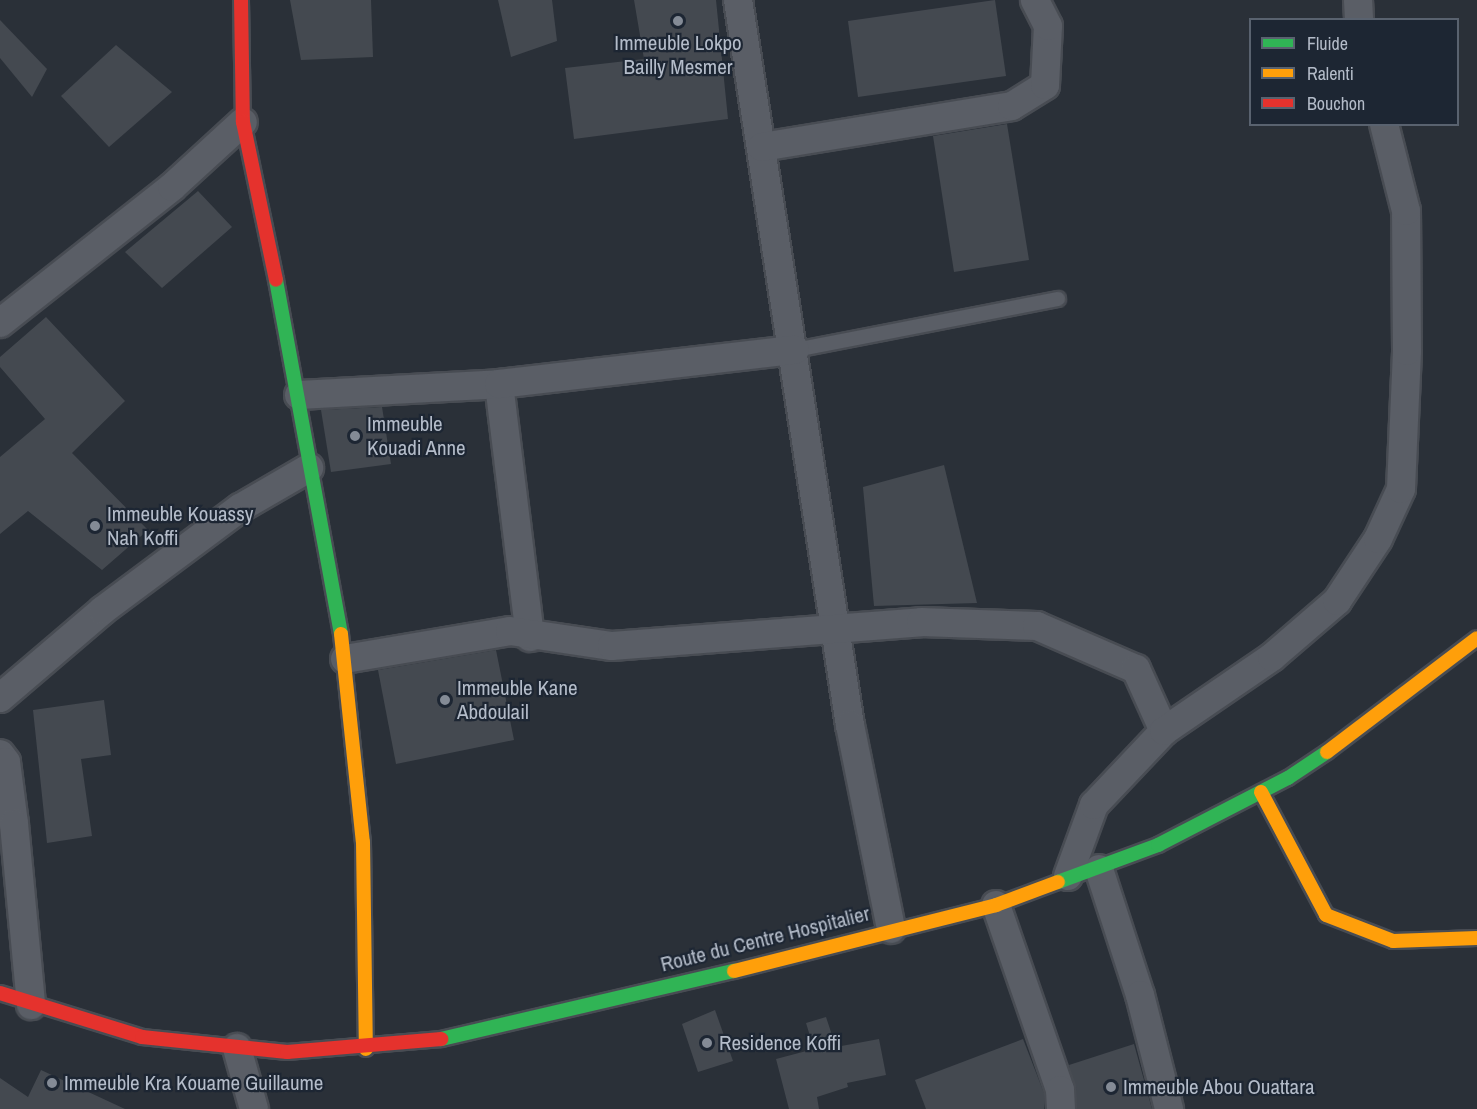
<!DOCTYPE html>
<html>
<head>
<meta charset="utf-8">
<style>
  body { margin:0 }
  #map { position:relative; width:1477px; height:1109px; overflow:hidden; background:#2a3038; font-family:"Archivo Narrow",sans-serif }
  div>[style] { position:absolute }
  .building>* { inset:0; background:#444950 }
  .roads { filter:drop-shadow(2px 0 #484c53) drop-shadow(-2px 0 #484c53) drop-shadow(0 2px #484c53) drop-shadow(0 -2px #484c53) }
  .lane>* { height:14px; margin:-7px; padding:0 7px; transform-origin:7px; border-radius:7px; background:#5a5e66 }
  .street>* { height:28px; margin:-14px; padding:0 14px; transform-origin:14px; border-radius:14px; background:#5a5e66 }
  .fast>* { height:14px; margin:-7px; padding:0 7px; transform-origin:7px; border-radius:7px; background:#30b455 }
  .slow>* { height:14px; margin:-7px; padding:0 7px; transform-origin:7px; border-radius:7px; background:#ff9f0a }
  .jam>* { height:14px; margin:-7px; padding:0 7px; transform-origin:7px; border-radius:7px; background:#e5322d }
  .dots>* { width:16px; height:16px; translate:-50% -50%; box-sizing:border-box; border:3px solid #1d2633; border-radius:50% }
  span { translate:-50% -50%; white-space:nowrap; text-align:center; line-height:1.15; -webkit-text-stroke:4.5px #1d2633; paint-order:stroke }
  .poi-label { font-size:21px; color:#b4bcc9 }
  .left { translate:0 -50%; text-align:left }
  .street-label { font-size:21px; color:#b4bcc9 }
  .legend { position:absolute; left:1249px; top:18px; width:210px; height:108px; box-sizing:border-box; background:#1d2633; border:2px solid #59626f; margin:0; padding:8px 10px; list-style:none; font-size:18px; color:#b4bcc9 }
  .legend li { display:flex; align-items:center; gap:12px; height:30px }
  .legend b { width:30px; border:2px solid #59626f }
</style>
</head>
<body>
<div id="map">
  <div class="building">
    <div style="clip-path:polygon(290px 0,371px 0,373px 57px,301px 60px)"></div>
    <div style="clip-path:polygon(498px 0,552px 0,557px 41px,511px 57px)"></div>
    <div style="clip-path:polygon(634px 0,716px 0,728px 119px,574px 139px,565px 68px,644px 59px)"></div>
    <div style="clip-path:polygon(995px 0,1006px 76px,858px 97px,848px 21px)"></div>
    <div style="clip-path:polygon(0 20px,47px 69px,32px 97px,0 58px)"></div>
    <div style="clip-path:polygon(116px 45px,172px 92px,109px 147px,61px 96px)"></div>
    <div style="clip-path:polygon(1007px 124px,1029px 260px,954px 272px,933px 136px)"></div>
    <div style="clip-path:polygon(198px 191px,232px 227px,162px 288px,125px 252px)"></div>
    <div style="clip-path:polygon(46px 317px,125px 401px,72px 453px,148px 530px,102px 570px,28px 511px,0 534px,0 457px,45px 419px,0 367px,0 357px)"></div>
    <div style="clip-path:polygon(382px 407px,391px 464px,331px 472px,321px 410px)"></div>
    <div style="clip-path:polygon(944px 465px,977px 603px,874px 606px,863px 487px)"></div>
    <div style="clip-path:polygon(496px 650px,514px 740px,396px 764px,378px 670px)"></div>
    <div style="clip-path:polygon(104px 700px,111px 755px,81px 759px,92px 836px,47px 843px,33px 710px)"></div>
    <div style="clip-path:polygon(715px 1010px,733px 1061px,698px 1072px,682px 1024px)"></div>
    <div style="clip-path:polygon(826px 1017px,836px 1047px,879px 1039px,886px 1075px,847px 1083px,848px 1087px,817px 1097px,819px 1109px,789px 1109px,776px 1059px,814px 1049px,806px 1023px)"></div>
    <div style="clip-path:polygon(1023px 1039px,1044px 1093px,1044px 1109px,926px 1109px,915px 1080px)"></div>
    <div style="clip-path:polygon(1134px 1044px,1152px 1109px,1077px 1109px,1069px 1065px)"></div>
    <div style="clip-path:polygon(41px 1070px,125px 1109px,0 1109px,0 1078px,28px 1097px)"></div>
  </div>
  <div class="roads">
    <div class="lane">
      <div style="left:795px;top:350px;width:268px;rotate:-11deg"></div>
    </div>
    <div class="street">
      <div style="left:738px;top:0;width:734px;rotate:81.22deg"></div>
      <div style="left:850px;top:725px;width:208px;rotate:78.6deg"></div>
      <div style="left:1358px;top:0;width:20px;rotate:87deg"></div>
      <div style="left:762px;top:147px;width:253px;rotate:-9.3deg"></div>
      <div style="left:1012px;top:106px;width:39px;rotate:-32deg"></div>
      <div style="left:1045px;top:85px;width:59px;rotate:-87.1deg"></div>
      <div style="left:1048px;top:26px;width:29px;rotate:-117deg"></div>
      <div style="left:0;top:323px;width:219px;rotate:-38.3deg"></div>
      <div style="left:172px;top:187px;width:96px;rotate:-42.5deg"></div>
      <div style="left:499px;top:384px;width:255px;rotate:83deg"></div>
      <div style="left:299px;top:395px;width:200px;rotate:-3.1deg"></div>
      <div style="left:499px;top:384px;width:298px;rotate:-6.6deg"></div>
      <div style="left:345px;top:659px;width:167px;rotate:-9.6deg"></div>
      <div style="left:510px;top:631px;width:103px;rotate:8.4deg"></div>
      <div style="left:612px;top:646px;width:310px;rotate:-4.4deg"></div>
      <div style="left:921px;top:622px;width:116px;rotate:2deg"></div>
      <div style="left:1037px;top:626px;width:108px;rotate:23.5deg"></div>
      <div style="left:1136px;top:669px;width:68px;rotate:65.7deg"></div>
      <div style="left:0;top:698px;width:135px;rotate:-40.5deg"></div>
      <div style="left:103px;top:610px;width:171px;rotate:-36.7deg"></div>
      <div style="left:240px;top:508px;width:80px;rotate:-30.1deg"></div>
      <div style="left:0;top:754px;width:10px;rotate:53deg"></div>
      <div style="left:6px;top:762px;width:63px;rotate:82.6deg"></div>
      <div style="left:14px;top:824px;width:182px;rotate:84.6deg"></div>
      <div style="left:1099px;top:869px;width:133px;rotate:72deg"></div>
      <div style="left:1140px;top:995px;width:118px;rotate:75.7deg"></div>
      <div style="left:1068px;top:876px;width:76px;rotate:-69.9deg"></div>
      <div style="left:1094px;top:805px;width:102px;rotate:-46.6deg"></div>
      <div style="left:1164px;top:731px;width:131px;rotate:-34.4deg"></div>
      <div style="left:1272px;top:657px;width:86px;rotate:-40.7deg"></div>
      <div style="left:1337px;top:601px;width:74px;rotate:-56.5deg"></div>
      <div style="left:1378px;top:539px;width:55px;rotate:-65.3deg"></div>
      <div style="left:1401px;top:489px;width:138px;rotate:-87.5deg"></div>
      <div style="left:1407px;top:351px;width:140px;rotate:-90.4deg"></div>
      <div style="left:1406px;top:211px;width:90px;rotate:-104.2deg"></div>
      <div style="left:996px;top:905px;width:196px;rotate:70.9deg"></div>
      <div style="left:1060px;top:1090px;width:19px;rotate:87deg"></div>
      <div style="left:237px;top:1048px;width:63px;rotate:74.4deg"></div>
    </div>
    <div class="fast">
      <div style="left:276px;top:280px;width:360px;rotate:79.6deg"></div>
      <div style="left:1058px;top:882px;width:107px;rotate:-20.3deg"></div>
      <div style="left:1158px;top:845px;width:146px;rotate:-27.3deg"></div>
      <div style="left:1288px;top:778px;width:47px;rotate:-33.7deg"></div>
      <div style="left:441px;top:1039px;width:301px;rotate:-13.1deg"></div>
    </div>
    <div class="slow">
      <div style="left:341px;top:634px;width:209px;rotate:84deg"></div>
      <div style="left:363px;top:842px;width:207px;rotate:89.2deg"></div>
      <div style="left:1327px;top:752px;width:188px;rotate:-37.2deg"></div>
      <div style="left:1261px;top:792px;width:139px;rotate:62.1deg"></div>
      <div style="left:1326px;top:915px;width:72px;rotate:21.2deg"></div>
      <div style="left:1393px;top:941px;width:84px;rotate:-2deg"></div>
      <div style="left:734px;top:971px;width:270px;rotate:-14.1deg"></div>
      <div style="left:996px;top:905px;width:66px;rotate:-20.4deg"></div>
    </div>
    <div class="jam">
      <div style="left:241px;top:0;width:122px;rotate:89.1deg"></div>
      <div style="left:243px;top:122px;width:161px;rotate:78.2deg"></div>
      <div style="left:0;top:993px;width:149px;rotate:17.2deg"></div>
      <div style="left:142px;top:1037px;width:146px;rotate:5.9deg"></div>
      <div style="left:287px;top:1052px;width:155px;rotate:-4.8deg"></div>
    </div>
  </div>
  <div class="dots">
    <div style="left:678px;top:21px;background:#848b96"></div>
    <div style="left:355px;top:436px;background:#848b96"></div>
    <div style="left:95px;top:526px;background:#848b96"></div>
    <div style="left:445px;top:700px;background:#848b96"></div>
    <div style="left:707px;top:1043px;background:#848b96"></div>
    <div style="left:52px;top:1083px;background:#848b96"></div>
    <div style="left:1111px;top:1087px;background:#848b96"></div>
  </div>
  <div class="poi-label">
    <span style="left:678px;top:55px">Immeuble Lokpo<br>Bailly Mesmer</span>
    <span class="left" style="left:367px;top:436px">Immeuble<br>Kouadi Anne</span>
    <span class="left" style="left:107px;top:526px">Immeuble Kouassy<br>Nah Koffi</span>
    <span class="left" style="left:457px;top:700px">Immeuble Kane<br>Abdoulail</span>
    <span class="left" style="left:719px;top:1043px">Residence Koffi</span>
    <span class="left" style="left:64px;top:1083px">Immeuble Kra Kouame Guillaume</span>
    <span class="left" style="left:1123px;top:1087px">Immeuble Abou Ouattara</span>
  </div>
  <div class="street-label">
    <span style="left:765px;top:939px;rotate:-14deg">Route du Centre Hospitalier</span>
  </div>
  <ul class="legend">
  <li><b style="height:8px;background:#30b455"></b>Fluide</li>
  <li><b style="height:8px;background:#ff9f0a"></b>Ralenti</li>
  <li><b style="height:8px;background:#e5322d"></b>Bouchon</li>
  </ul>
</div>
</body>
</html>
